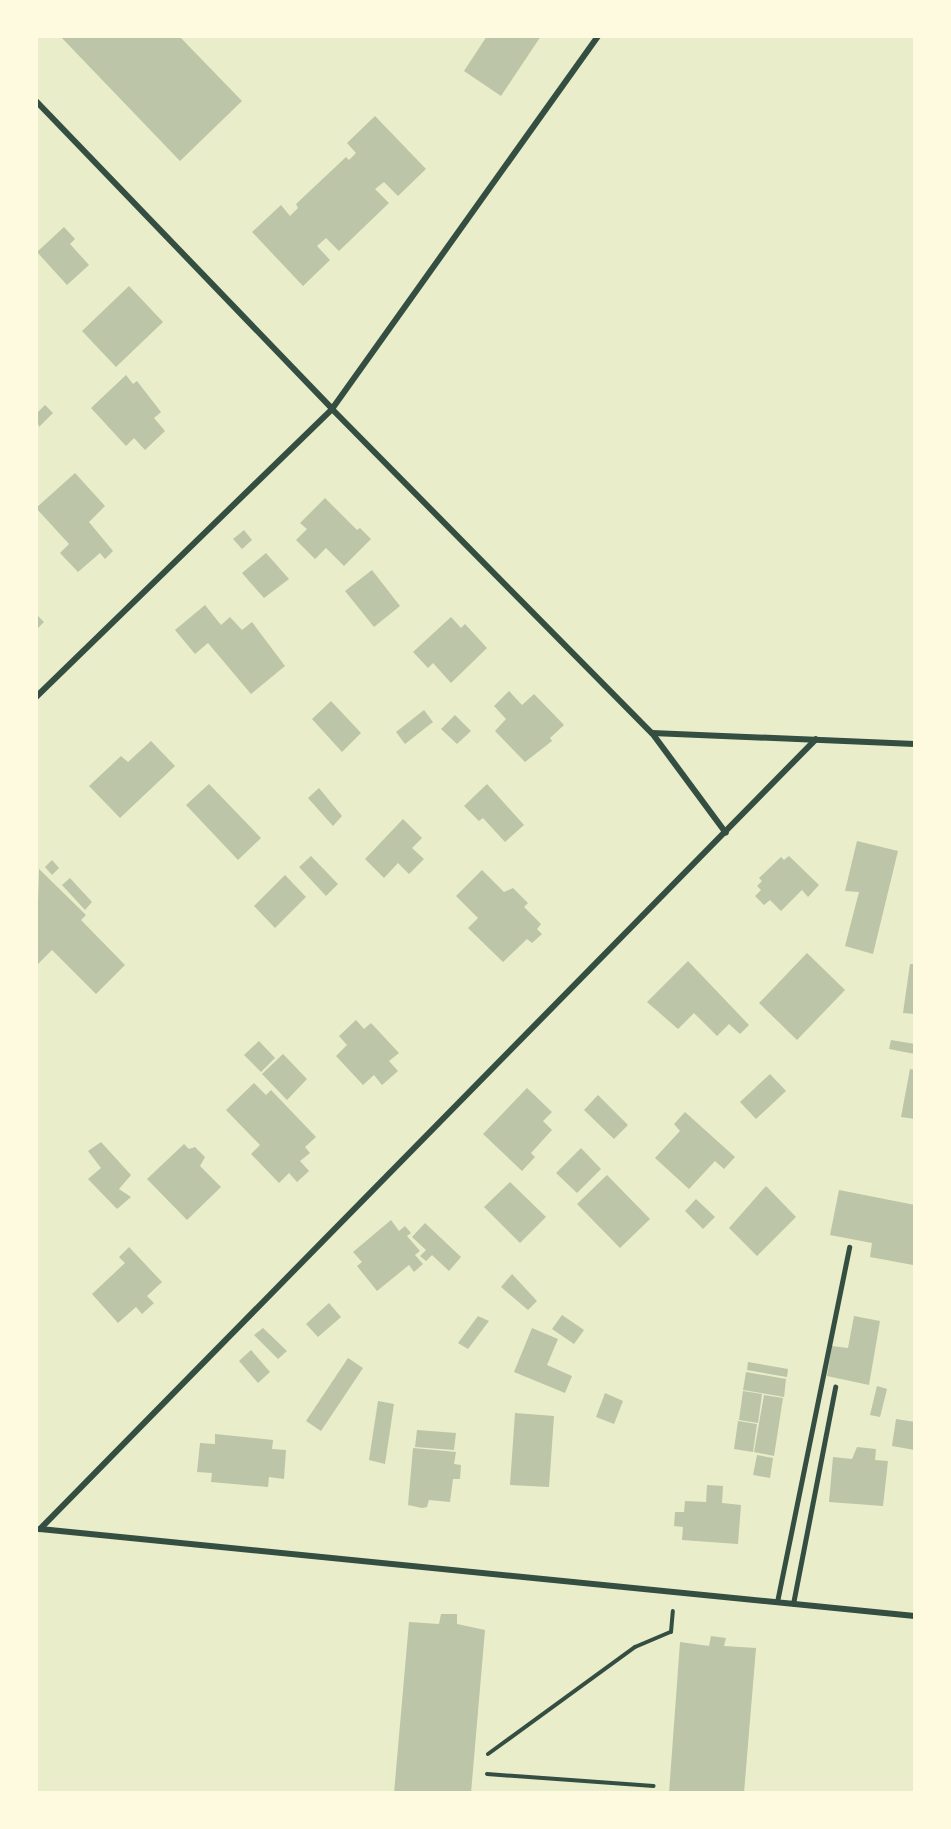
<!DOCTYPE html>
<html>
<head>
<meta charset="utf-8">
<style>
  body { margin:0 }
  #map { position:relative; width:951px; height:1829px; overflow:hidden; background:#e9edc9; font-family:"IBM Plex Sans",sans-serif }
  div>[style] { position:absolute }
  .building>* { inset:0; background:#bcc5a7 }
  .path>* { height:4px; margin:-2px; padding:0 2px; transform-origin:2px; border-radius:2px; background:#344e41 }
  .service>* { height:4.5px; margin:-2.25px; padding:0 2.25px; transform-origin:2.25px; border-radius:2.25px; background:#344e41 }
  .minor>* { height:6px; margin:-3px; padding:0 3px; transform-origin:3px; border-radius:3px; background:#344e41 }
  span { translate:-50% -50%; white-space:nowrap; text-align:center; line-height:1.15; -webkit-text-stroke:4.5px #fefae0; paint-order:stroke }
  .frame { position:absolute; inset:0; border:38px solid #fefae0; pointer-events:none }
</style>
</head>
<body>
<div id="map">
  <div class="building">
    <div style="clip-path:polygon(60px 36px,179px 36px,242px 101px,180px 161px)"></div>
    <div style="clip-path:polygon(487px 36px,541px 36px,501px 96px,464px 71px)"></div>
    <div style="clip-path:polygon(375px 116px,426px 169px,398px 196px,384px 182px,375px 189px,389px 203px,339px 251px,326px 238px,317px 246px,330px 260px,303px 286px,252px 232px,281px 205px,290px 216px,298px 208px,296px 204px,346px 157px,349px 160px,356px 153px,347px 143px)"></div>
    <div style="clip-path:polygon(64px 227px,75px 239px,70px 244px,89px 265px,67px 285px,37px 252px)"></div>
    <div style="clip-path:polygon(129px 286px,163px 322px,116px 367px,82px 331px)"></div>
    <div style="clip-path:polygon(126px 375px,133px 384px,137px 381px,161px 412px,154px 418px,165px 431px,145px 450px,134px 438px,126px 446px,91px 408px)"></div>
    <div style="clip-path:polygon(45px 405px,53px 413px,39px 427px,36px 414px)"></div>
    <div style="clip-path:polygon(75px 473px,105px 506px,89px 522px,113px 551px,105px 559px,100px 553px,78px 572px,60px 553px,69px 544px,36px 508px)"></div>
    <div style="clip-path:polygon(325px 498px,357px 530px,360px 528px,371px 539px,344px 566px,326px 548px,315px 559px,296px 540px,307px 529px,300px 523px)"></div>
    <div style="clip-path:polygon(244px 530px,252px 540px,242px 549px,233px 539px)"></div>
    <div style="clip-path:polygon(266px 553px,289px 579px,264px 598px,242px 573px)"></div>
    <div style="clip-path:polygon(372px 570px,400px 606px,374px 627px,345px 591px)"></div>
    <div style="clip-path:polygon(205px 605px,221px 625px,230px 617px,242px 630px,252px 622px,285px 666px,251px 694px,208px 643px,195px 654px,175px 630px)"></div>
    <div style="clip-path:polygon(36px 614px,44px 622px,36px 630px)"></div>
    <div style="clip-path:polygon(451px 617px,461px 628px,465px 624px,487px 648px,451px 683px,433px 663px,428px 668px,413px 652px)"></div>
    <div style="clip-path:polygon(509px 691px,522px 705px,534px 694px,564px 725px,550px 738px,552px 741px,525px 762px,495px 731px,506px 719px,494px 706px)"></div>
    <div style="clip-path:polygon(331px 701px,361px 733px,342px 752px,312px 719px)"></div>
    <div style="clip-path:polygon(424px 710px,433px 722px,405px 744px,396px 732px)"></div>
    <div style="clip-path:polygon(455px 715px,471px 731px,457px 744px,441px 729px)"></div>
    <div style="clip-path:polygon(151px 741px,175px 766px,120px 818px,89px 786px,121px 756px,128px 762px)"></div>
    <div style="clip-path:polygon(209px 784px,261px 838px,238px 860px,186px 805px)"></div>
    <div style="clip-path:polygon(487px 784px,524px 825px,505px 842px,483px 818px,479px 821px,464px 806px)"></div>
    <div style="clip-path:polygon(319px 788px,342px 816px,333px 826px,308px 798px)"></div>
    <div style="clip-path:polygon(403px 819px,422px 838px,412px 848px,424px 859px,409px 874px,398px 863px,384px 878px,365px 859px)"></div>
    <div style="clip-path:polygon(857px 841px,898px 851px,873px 954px,845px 946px,859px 892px,845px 891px)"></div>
    <div style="clip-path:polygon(311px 856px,338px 884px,326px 896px,299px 867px)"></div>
    <div style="clip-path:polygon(789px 856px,819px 885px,808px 897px,802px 890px,781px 911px,770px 900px,764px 905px,755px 896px,761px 890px,757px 886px,762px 881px,759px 878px,781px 857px,784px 860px)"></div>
    <div style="clip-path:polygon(52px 860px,59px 868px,52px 875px,45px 867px)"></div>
    <div style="clip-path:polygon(39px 869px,86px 915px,81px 920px,125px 965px,96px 994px,52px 950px,36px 966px)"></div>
    <div style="clip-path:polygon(482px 870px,504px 892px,513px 888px,528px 903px,524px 907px,541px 924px,537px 929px,542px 934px,532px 943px,527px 939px,503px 962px,468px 928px,478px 918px,456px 896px)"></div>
    <div style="clip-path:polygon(285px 875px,306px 897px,275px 928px,254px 906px)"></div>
    <div style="clip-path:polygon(70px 878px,92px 902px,85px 910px,62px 885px)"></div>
    <div style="clip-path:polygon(807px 953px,845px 990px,797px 1040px,759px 1003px)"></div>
    <div style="clip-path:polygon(688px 961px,749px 1025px,740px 1034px,729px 1024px,717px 1036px,694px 1013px,678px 1029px,647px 1002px)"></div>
    <div style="clip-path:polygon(910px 964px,915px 964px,915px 1014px,903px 1013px)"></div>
    <div style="clip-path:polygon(356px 1020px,364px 1029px,371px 1023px,399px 1053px,389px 1061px,398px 1071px,382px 1085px,374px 1075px,363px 1085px,336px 1056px,347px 1045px,339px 1036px)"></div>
    <div style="clip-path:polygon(891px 1040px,915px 1044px,915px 1054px,889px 1049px)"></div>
    <div style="clip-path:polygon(259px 1041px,275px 1058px,261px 1072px,244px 1055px)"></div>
    <div style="clip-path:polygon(283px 1054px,307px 1079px,287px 1100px,262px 1074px)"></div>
    <div style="clip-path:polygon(910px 1069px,915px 1070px,915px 1119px,901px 1117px)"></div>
    <div style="clip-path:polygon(770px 1074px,786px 1091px,756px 1119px,740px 1102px)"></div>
    <div style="clip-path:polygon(254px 1083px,266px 1095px,271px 1090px,316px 1137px,305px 1147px,310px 1153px,300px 1161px,309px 1171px,297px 1182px,289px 1173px,279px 1183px,251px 1154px,260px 1145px,226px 1110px)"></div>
    <div style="clip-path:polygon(527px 1088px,552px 1112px,543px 1121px,552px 1130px,531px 1153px,535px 1157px,522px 1171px,483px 1134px)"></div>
    <div style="clip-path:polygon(598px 1095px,628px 1125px,614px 1139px,584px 1110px)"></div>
    <div style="clip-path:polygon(685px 1112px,735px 1157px,724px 1169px,715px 1161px,689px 1189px,655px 1158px,680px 1131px,674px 1124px)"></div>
    <div style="clip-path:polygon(101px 1142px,131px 1175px,119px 1189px,131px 1197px,117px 1209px,88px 1179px,101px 1168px,88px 1151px)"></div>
    <div style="clip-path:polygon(184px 1144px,189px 1149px,195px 1147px,205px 1157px,200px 1166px,221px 1187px,187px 1220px,147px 1179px)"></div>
    <div style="clip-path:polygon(581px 1148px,601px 1169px,577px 1193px,556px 1173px)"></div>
    <div style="clip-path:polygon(607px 1175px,650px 1219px,620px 1248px,577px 1204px)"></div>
    <div style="clip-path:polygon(510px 1182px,546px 1217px,520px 1243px,484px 1207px)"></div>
    <div style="clip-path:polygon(766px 1186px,796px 1217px,757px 1256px,729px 1228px)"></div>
    <div style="clip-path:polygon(839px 1190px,915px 1205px,913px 1265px,870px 1257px,872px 1243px,830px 1235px)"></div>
    <div style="clip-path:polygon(696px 1199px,715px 1217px,703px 1229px,685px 1211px)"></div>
    <div style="clip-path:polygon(391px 1220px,399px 1231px,405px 1226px,411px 1233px,407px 1236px,420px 1251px,415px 1255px,423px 1264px,414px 1272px,409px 1265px,377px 1291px,357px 1266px,362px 1262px,353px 1252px)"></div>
    <div style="clip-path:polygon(425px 1223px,461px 1257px,449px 1271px,432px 1255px,426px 1261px,420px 1256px,426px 1250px,412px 1237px)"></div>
    <div style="clip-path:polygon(129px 1247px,162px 1282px,147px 1296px,154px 1303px,142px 1314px,136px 1307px,118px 1323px,92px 1294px,125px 1263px,119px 1257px)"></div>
    <div style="clip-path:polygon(512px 1274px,537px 1301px,528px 1310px,501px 1287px)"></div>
    <div style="clip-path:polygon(329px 1303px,341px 1317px,318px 1337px,306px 1324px)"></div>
    <div style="clip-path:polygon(562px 1315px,584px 1330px,574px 1344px,552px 1329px)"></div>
    <div style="clip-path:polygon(478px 1316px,489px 1321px,468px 1349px,458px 1343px)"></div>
    <div style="clip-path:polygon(854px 1316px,880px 1321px,869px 1385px,827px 1376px,832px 1346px,848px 1348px)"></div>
    <div style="clip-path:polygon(263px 1328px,287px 1351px,278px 1359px,254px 1335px)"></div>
    <div style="clip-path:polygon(532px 1328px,558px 1339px,547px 1365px,572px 1376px,565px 1393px,514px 1372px)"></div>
    <div style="clip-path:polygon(251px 1350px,270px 1372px,258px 1383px,239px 1361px)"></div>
    <div style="clip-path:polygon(348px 1358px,363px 1368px,321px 1431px,306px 1421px)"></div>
    <div style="clip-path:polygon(748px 1362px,788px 1369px,787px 1377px,747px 1370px)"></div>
    <div style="clip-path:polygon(746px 1372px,786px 1379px,784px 1397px,743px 1390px)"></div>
    <div style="clip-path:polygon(877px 1386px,887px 1389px,880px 1417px,870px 1415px)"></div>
    <div style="clip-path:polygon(743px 1391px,762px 1394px,758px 1423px,739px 1420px)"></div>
    <div style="clip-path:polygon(605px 1393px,623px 1401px,614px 1424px,596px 1417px)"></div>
    <div style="clip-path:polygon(764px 1395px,783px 1398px,774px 1456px,754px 1452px)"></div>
    <div style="clip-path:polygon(378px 1401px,394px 1404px,385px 1464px,369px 1460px)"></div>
    <div style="clip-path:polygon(515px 1413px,554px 1416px,549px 1487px,510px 1485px)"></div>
    <div style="clip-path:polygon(896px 1419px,915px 1422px,915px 1450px,892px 1446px)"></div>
    <div style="clip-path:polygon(738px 1421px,757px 1424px,753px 1452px,734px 1449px)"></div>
    <div style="clip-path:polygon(417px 1430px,456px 1433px,454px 1450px,415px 1447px)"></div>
    <div style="clip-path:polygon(215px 1434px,273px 1440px,272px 1449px,286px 1450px,284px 1479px,269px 1477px,268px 1487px,211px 1482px,212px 1473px,197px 1472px,200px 1443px,215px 1444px)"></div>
    <div style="clip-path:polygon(857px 1447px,876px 1449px,875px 1460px,888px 1461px,883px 1506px,829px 1502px,833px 1457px,852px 1459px)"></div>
    <div style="clip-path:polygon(413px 1448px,456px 1452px,454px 1464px,461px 1465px,460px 1479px,453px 1479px,450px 1502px,429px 1500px,427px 1507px,422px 1508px,408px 1505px)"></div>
    <div style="clip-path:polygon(757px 1455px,773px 1458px,770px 1478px,753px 1475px)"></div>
    <div style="clip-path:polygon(707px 1485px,723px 1486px,722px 1503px,741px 1505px,738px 1544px,682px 1540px,683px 1527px,674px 1526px,675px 1512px,684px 1512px,685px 1501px,706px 1502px)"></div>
    <div style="clip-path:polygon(441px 1614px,457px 1614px,457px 1624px,485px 1630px,471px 1793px,394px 1793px,409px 1622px,439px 1624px)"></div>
    <div style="clip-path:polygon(711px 1636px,726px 1638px,724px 1646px,756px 1648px,744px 1793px,669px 1793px,680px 1642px,709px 1646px)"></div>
  </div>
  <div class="path">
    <div style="left:488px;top:1754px;width:182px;rotate:-36.1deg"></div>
    <div style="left:635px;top:1647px;width:39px;rotate:-23deg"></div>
    <div style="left:671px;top:1632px;width:21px;rotate:-85deg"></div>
    <div style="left:487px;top:1774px;width:167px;rotate:4.1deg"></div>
  </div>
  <div class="service">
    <div style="left:777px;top:1602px;width:362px;rotate:-78.5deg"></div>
    <div style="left:793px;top:1604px;width:221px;rotate:-79deg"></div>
  </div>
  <div class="minor">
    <div style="left:36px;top:101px;width:427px;rotate:46.1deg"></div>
    <div style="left:332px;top:409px;width:455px;rotate:45.4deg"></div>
    <div style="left:652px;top:733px;width:263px;rotate:2.4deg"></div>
    <div style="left:36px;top:697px;width:413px;rotate:-44.2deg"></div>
    <div style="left:332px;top:409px;width:458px;rotate:-54.5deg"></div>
    <div style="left:652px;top:733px;width:124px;rotate:53.5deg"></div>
    <div style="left:40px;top:1529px;width:1107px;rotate:-45.51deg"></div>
    <div style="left:40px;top:1529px;width:879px;rotate:5.68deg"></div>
  </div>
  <div class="frame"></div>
</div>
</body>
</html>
